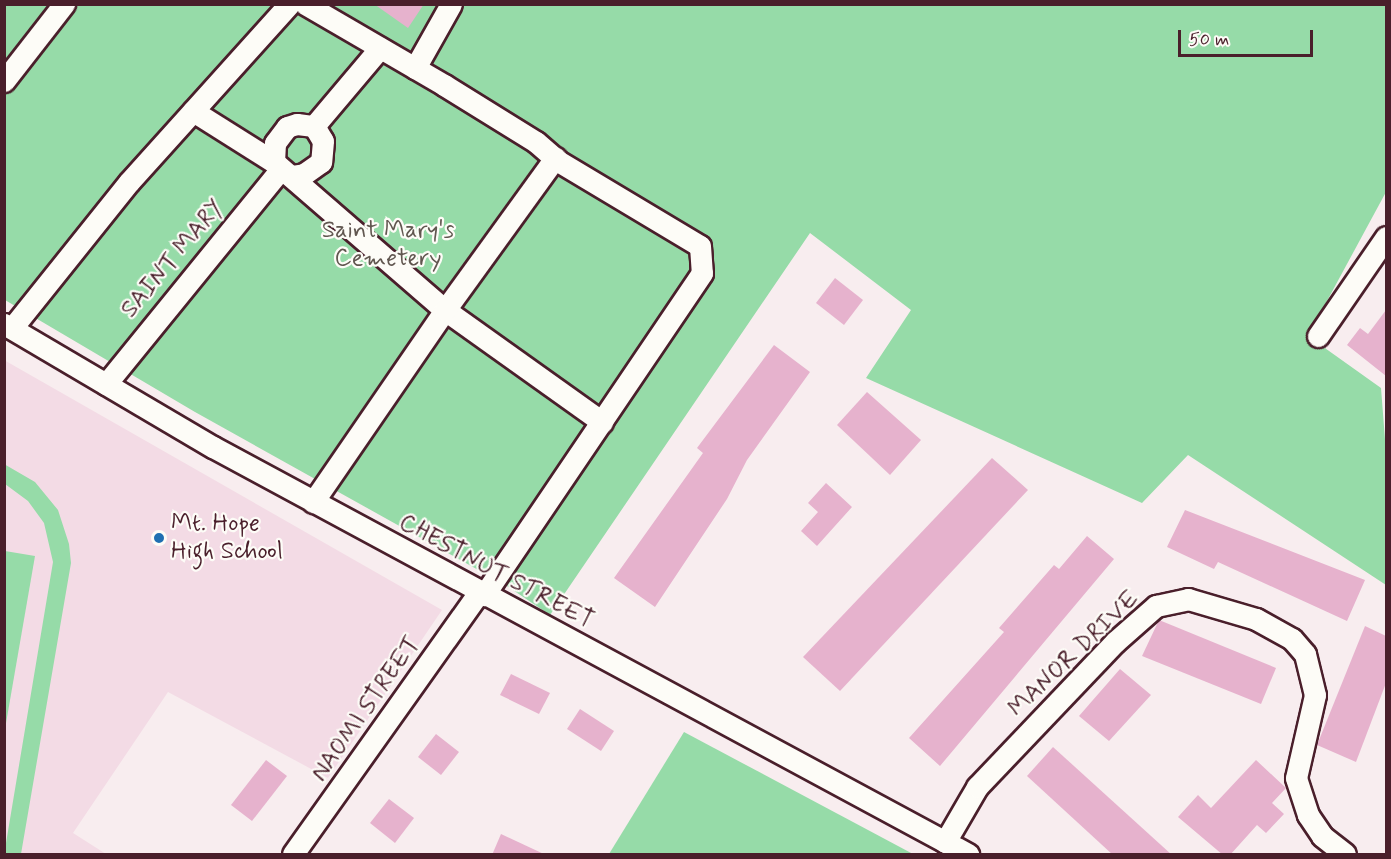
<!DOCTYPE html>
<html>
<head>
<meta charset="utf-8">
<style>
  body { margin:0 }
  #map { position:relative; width:1391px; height:859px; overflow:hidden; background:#f8edef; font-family:Mynerve,sans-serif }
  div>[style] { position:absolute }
  .built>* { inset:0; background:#f3dbe5 }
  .green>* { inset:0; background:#96dba8 }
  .building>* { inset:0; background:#e6b2cd }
  .roads { filter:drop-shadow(2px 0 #4a1f2b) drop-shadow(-2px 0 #4a1f2b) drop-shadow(0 2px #4a1f2b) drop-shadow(0 -2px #4a1f2b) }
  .minor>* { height:21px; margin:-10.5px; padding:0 10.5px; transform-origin:10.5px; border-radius:10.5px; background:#fdfcf7 }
  .dots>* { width:16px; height:16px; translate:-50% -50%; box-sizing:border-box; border:3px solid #fdfcf7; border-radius:50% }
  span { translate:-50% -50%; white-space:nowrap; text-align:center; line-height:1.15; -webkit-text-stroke:4.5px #fdfcf7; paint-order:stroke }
  .park-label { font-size:24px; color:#615750 }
  .street-label { font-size:24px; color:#4a1f2b }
  .poi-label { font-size:24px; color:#4a1f2b }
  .left { translate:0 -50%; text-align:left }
  .frame { position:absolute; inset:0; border:6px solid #4a1f2b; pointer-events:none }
  .scale { position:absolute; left:1178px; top:30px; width:135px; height:27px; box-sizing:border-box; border:3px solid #4a1f2b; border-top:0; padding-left:8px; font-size:18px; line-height:21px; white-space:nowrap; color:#4a1f2b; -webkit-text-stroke:4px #fdfcf7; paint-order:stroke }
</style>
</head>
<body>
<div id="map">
  <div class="built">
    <div style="clip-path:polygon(4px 360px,442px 610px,328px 778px,168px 692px,73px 833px,106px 854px,5px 854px)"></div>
  </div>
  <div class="green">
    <div style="clip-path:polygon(5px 5px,1386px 5px,1386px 192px,1308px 336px,1381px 388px,1386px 452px,1386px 585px,1188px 455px,1142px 503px,866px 378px,911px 310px,810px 233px,550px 615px,507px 586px,195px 412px,5px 300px)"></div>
    <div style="clip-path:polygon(4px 464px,35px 482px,58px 510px,69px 544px,71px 563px,21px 854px,5px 854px,5px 849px,53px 562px,44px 523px,28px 501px,5px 484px)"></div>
    <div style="clip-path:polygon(5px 551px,35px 556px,5px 729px,4px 551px)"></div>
    <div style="clip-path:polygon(684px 732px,913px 854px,609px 854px)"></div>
  </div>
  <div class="building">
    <div style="clip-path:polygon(374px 4px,424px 4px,408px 28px)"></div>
    <div style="clip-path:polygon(835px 278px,863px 300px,844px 325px,816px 303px)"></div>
    <div style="clip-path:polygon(1386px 310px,1386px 376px,1347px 345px,1360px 328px,1368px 334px)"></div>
    <div style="clip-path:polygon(774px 345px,810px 372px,747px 460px,727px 499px,655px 607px,614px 578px,703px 453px,697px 448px)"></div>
    <div style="clip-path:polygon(867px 392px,921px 440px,890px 475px,837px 425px)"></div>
    <div style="clip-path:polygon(992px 458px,1028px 490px,840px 691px,803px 657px)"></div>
    <div style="clip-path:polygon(826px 483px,852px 507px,817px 546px,801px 531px,818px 512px,808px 503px)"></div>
    <div style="clip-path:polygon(1185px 510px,1365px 580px,1347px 621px,1218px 562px,1214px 569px,1167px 547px)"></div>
    <div style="clip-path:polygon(1087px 536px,1114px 559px,940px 766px,909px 738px,1004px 632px,999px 628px,1054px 565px,1059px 569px)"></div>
    <div style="clip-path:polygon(1159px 620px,1276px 668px,1261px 704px,1142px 656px)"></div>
    <div style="clip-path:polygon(1365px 626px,1386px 636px,1386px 683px,1356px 762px,1317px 745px)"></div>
    <div style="clip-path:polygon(1120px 669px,1151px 695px,1109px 741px,1079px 716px)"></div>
    <div style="clip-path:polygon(511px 674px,550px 693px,539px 714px,500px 695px)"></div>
    <div style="clip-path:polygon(580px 709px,614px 731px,601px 751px,567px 729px)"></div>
    <div style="clip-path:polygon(436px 734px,459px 752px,441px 775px,418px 757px)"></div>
    <div style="clip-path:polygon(1053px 747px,1172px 855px,1113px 855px,1027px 776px)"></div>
    <div style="clip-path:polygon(266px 760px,287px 776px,252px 821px,231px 805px)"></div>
    <div style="clip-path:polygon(1256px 760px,1286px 788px,1272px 803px,1284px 814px,1266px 833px,1257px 825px,1230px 855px,1223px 855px,1178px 817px,1198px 795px,1211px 808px)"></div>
    <div style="clip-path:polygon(389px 799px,414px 818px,395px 843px,370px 823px)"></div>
    <div style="clip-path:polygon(501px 834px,546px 855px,492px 855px)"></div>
  </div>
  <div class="roads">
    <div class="minor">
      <div style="left:305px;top:4px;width:161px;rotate:30.2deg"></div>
      <div style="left:444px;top:85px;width:108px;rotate:31.8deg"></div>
      <div style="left:536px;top:142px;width:29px;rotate:41deg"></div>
      <div style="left:558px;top:161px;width:165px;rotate:30.9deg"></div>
      <div style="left:700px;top:246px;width:27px;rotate:86deg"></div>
      <div style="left:702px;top:273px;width:389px;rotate:124.1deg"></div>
      <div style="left:415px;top:68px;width:73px;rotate:-60.6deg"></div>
      <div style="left:4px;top:81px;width:98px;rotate:-52.1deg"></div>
      <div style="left:193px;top:111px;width:96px;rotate:32.2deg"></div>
      <div style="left:274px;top:162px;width:226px;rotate:40.9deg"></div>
      <div style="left:445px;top:310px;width:193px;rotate:35.5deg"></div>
      <div style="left:314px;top:126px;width:102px;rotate:-49.8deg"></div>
      <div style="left:274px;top:162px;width:19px;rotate:-87deg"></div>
      <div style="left:275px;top:143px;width:20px;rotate:-53deg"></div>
      <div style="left:287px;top:127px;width:10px;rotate:-17deg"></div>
      <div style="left:297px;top:124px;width:17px;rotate:7deg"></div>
      <div style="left:314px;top:126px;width:17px;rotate:59deg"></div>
      <div style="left:323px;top:141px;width:21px;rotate:95deg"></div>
      <div style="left:321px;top:162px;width:21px;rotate:145deg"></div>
      <div style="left:304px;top:174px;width:13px;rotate:171deg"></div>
      <div style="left:4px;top:324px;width:243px;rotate:30.5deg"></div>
      <div style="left:213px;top:447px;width:858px;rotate:28.33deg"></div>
      <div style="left:12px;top:328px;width:187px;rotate:-51.3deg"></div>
      <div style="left:129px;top:182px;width:239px;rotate:-48deg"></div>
      <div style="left:1318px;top:336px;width:120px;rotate:-55.5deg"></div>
      <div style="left:106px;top:384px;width:277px;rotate:-50.9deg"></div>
      <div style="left:313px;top:502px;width:233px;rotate:-55.5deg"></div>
      <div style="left:445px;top:310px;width:188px;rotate:-54.1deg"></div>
      <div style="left:945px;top:842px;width:64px;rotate:-59.8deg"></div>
      <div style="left:977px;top:787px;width:200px;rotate:-46.4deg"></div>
      <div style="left:1115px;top:642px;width:55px;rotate:-41.3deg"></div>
      <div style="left:1156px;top:606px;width:33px;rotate:-12deg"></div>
      <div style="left:1188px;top:599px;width:71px;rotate:16.4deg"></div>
      <div style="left:1256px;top:619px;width:41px;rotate:29.1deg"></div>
      <div style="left:1292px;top:639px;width:20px;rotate:49deg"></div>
      <div style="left:1305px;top:654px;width:42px;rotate:76.3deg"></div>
      <div style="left:1315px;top:695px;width:85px;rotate:102.9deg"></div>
      <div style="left:1296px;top:778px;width:39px;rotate:72deg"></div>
      <div style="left:1308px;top:815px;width:25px;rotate:56deg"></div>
      <div style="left:1322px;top:836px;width:29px;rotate:38deg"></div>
      <div style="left:293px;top:854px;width:321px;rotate:-54.6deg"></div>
    </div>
  </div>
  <div class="dots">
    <div style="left:159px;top:538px;background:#1f6fb2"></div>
  </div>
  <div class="park-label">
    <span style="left:388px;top:245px">Saint Mary's<br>Cemetery</span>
  </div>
  <div class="street-label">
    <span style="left:173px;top:259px;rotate:-50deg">SAINT MARY</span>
    <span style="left:496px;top:572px;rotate:28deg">CHESTNUT STREET</span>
    <span style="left:1074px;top:654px;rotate:-44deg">MANOR DRIVE</span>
    <span style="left:366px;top:709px;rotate:-55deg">NAOMI STREET</span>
  </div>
  <div class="poi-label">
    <span class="left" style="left:171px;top:538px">Mt. Hope<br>High School</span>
  </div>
  <div class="frame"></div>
  <div class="scale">50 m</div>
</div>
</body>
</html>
